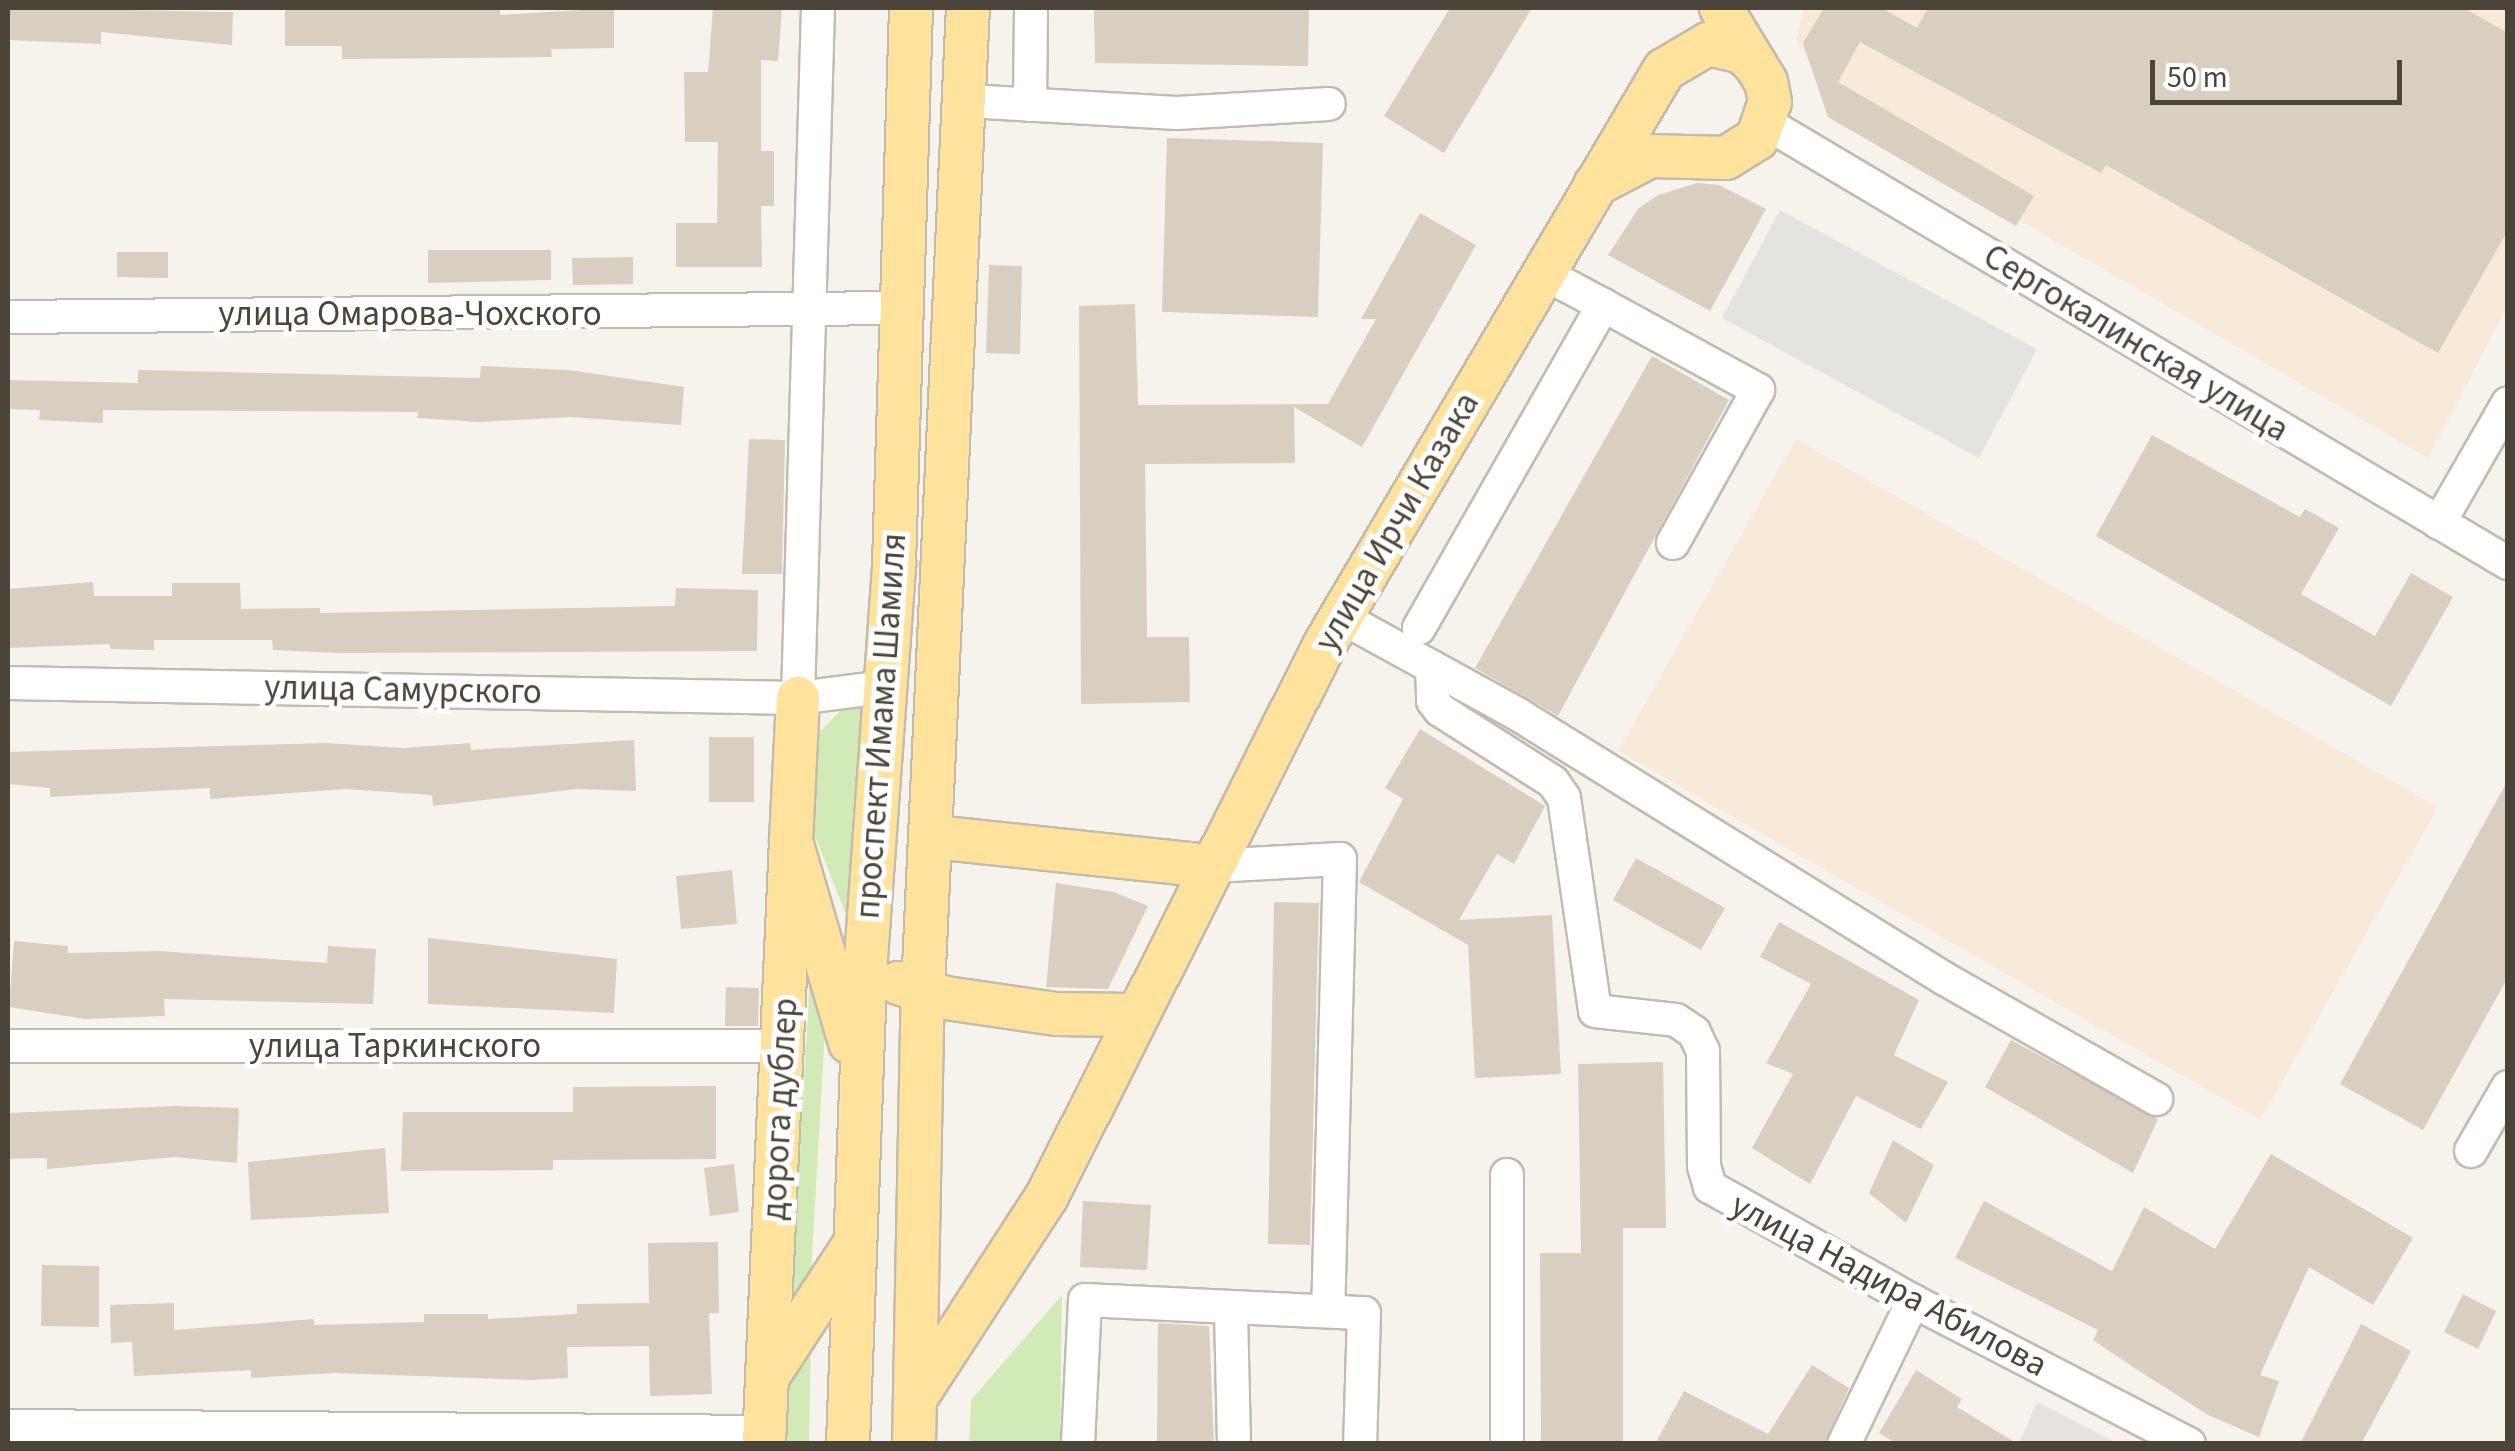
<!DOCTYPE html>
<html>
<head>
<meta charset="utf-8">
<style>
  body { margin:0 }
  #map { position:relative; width:2515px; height:1451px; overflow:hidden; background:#f6f3ec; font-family:"Source Sans 3",sans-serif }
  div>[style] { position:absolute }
  .commercial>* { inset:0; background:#f7ead8 }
  .industrial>* { inset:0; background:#e6e2dd }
  .green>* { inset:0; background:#d2eab5 }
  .parking>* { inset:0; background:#e5e3e0 }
  .building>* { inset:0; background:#d8cfc1 }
  .roads { filter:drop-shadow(2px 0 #c2bbae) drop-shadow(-2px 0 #c2bbae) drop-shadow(0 2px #c2bbae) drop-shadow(0 -2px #c2bbae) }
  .minor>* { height:32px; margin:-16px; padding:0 16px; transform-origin:16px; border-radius:16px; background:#fff }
  .major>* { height:42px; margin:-21px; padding:0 21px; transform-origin:21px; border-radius:21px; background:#ffe39c }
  span { translate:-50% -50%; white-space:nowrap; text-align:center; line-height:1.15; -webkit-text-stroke:10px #fff; paint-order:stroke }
  .street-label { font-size:35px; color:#4b4439 }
  .frame { position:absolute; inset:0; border:10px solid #4b4439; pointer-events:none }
  .scale { position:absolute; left:2150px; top:60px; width:252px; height:45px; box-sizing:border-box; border:5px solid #4b4439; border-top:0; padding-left:12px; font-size:30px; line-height:35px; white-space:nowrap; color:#4b4439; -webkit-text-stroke:8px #fff; paint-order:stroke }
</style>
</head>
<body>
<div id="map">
  <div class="commercial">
    <div style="clip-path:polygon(1804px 8px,2507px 8px,2507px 307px,2428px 458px,1840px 116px,1796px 40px)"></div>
    <div style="clip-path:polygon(1796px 439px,2438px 807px,2260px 1120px,1618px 751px)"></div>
  </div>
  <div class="industrial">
    <div style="clip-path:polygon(2037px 1402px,2117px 1443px,2019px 1443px)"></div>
  </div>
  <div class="green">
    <div style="clip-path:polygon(848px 703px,863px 709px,847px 917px,814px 834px,812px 740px)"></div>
    <div style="clip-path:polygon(812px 944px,828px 977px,810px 1292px,790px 1322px)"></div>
    <div style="clip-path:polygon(1062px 1295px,1060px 1443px,969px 1443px,971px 1400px)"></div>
    <div style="clip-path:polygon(811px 1328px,809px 1443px,781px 1444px,783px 1372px)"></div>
  </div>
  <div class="parking">
    <div style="clip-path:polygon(1780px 210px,2037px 349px,1979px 458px,1722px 318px)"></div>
  </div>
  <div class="building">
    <div style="clip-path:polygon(8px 8px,233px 12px,232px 45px,101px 32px,101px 44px,8px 40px)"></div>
    <div style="clip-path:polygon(285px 8px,500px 10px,500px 15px,614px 8px,614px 48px,551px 49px,552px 57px,342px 59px,342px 46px,285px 46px)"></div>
    <div style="clip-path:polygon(713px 8px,782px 8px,778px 61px,761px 60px,761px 151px,774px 151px,774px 206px,761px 206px,762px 267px,676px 267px,676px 223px,717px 223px,718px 142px,685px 142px,684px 72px,708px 72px)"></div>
    <div style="clip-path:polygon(1094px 8px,1309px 8px,1308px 66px,1095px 63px)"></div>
    <div style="clip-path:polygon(1450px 8px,1532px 8px,1444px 153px,1384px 116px)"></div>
    <div style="clip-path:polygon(1824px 8px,1882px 8px,1917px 28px,1928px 8px,2464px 8px,2508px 33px,2508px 230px,2438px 353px,2106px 165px,2101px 173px,1860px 42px,1838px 82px,2034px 196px,2016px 226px,1828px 117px,1803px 43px)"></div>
    <div style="clip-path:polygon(1167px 138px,1323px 143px,1318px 317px,1162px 312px)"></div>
    <div style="clip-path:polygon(1697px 183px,1719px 185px,1766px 209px,1710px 311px,1608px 255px,1638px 209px,1658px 195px)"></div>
    <div style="clip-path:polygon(1420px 213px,1476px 245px,1362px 447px,1294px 407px,1295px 463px,1145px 464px,1147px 637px,1189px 637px,1190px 702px,1081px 704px,1079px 306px,1135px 304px,1138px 405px,1328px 404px,1376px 319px,1361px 319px)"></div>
    <div style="clip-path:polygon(428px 250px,551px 250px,551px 280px,428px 283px)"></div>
    <div style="clip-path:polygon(117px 252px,168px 252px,168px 278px,117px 277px)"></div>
    <div style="clip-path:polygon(633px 257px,633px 284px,573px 285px,572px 258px)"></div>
    <div style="clip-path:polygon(989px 265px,1022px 266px,1020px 354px,986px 353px)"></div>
    <div style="clip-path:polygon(1652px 356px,1729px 400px,1558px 716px,1475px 668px)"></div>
    <div style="clip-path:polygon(481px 366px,569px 370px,684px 387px,681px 425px,570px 417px,479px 422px,417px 418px,418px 412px,103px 410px,103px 423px,39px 420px,40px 410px,8px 409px,8px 380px,138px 383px,138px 370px,480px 378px)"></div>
    <div style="clip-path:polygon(2152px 435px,2300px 517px,2305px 509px,2339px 528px,2301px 594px,2375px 636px,2411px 573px,2453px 597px,2391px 706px,2096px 536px)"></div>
    <div style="clip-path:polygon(749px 439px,785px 440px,782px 574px,742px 574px)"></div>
    <div style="clip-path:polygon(93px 582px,94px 596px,172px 596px,172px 583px,240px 583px,241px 609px,320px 608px,320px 613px,675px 606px,676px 588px,758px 590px,757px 651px,338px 653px,273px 650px,272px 640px,154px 640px,154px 650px,110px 649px,110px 644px,8px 648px,8px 589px)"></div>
    <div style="clip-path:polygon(1420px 729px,1545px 806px,1514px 864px,1497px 854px,1459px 920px,1552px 915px,1561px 1074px,1475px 1078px,1468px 945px,1359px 882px,1403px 799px,1385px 788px)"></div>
    <div style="clip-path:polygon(709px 737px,754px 737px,754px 802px,709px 802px)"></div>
    <div style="clip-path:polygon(634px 740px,636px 791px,577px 789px,433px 806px,432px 795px,346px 789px,210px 799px,210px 788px,50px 797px,50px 788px,8px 784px,8px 752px,325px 743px,404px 748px,470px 743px,471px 750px)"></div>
    <div style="clip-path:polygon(2508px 780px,2508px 977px,2423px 1130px,2340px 1084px)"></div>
    <div style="clip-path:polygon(1636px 858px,1725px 908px,1701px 950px,1613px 900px)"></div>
    <div style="clip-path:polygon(732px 870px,737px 924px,681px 929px,676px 876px)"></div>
    <div style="clip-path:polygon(1056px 883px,1114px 892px,1148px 906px,1108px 989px,1046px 987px)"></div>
    <div style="clip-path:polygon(1274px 902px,1319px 903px,1310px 1245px,1268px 1244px)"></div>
    <div style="clip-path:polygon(1779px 922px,1919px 1000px,1894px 1055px,1948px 1082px,1921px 1129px,1856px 1096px,1810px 1184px,1752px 1148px,1793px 1074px,1766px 1063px,1811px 984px,1760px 957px)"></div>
    <div style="clip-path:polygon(428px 938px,617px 959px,614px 1013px,428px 1004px)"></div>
    <div style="clip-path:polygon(14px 941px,68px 946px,68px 953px,159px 951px,327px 963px,328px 946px,376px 949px,373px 1004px,164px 999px,165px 1016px,85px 1019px,9px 1007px)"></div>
    <div style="clip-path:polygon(726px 987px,759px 988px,758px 1026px,725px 1026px)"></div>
    <div style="clip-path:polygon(2011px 1040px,2158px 1119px,2133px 1173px,1985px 1087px)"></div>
    <div style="clip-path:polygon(1663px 1062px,1666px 1228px,1623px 1228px,1623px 1444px,1541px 1444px,1540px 1253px,1581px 1253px,1578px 1064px)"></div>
    <div style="clip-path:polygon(716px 1086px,716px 1159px,553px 1160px,553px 1170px,401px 1171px,403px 1112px,573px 1112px,573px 1087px)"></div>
    <div style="clip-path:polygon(177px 1106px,239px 1108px,237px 1163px,175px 1157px,47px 1169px,47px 1158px,8px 1159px,8px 1113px)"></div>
    <div style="clip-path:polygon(1893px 1140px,1934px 1165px,1906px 1223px,1869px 1193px)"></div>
    <div style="clip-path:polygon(385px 1148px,389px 1213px,251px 1220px,248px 1162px)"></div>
    <div style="clip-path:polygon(2271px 1154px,2413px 1238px,2373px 1305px,2309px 1267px,2260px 1375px,2279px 1381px,2259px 1437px,2208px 1415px,2127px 1363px,2093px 1340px,2098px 1330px,1955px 1258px,1984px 1201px,2112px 1271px,2144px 1207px,2215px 1249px)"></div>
    <div style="clip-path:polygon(734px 1164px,739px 1212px,710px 1216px,704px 1168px)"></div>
    <div style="clip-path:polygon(1083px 1201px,1151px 1205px,1147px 1270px,1080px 1267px)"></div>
    <div style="clip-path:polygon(718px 1242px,719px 1313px,709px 1313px,712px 1394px,650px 1396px,649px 1346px,567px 1347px,568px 1378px,531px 1380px,334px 1373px,251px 1378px,251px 1370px,134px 1376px,132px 1342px,111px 1343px,110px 1305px,174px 1303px,174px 1330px,314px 1319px,314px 1325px,424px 1322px,424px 1314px,488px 1314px,488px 1319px,577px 1314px,577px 1304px,649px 1303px,648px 1243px)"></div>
    <div style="clip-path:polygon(42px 1265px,99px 1266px,99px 1327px,41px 1326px)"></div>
    <div style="clip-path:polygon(2463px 1294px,2496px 1311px,2478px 1349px,2444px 1332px)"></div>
    <div style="clip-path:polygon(1158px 1323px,1209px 1326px,1214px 1444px,1157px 1444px)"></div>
    <div style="clip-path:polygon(2361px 1324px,2411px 1351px,2361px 1444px,2300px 1444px)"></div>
    <div style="clip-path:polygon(1812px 1365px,1849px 1388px,1824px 1444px,1655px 1444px,1684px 1391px,1768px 1434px)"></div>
    <div style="clip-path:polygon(1916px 1370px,1962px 1399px,1957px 1407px,2018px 1444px,1897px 1444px,1879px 1433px)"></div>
  </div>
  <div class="roads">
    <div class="minor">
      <div style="left:967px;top:101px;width:210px;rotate:3.3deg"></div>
      <div style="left:1177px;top:113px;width:152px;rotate:-3.4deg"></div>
      <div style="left:1030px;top:105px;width:97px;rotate:-89.4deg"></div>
      <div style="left:1766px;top:123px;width:863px;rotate:30.67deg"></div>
      <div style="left:1603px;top:305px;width:177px;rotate:28.7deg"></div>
      <div style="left:1758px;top:390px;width:175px;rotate:119.1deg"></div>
      <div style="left:8px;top:317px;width:892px;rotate:-0.58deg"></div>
      <div style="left:2439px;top:523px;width:138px;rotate:-60.1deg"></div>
      <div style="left:1341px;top:617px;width:203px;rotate:28.8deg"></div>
      <div style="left:1519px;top:715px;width:501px;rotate:31.79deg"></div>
      <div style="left:1945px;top:979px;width:243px;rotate:29.6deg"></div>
      <div style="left:1419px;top:628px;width:372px;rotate:-60.3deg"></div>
      <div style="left:1603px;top:305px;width:68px;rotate:-151.9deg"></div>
      <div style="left:1432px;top:667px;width:34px;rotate:88deg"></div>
      <div style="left:1433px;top:701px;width:11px;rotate:52deg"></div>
      <div style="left:1440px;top:710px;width:134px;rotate:32.5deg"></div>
      <div style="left:1553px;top:782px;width:19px;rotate:55deg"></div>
      <div style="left:1564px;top:798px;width:215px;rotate:81.7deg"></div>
      <div style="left:1595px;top:1011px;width:81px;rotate:6.3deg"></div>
      <div style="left:1676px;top:1020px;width:22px;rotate:34deg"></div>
      <div style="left:1694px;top:1032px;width:21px;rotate:65deg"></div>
      <div style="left:1703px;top:1051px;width:115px;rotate:89.5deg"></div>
      <div style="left:1704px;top:1166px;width:22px;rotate:74deg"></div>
      <div style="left:1710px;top:1187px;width:233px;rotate:29.3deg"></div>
      <div style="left:1913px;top:1301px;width:311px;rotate:27.4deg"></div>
      <div style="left:8px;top:683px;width:790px;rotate:1.09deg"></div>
      <div style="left:798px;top:698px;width:88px;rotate:-7.2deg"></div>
      <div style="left:798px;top:698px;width:690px;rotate:-88.34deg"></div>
      <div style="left:1212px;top:866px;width:128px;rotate:-3.1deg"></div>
      <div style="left:1340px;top:859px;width:451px;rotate:91.5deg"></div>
      <div style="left:8px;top:1046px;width:775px"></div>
      <div style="left:2471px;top:1151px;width:74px;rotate:-60deg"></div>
      <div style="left:1507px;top:1175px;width:269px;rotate:90deg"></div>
      <div style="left:1231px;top:1311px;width:133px;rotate:88.7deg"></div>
      <div style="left:8px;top:1426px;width:757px;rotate:0.45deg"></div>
      <div style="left:1078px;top:1444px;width:144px;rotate:-87.2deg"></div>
      <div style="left:1085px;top:1300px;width:279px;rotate:2.7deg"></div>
      <div style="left:1364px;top:1313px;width:131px;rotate:91.7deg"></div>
      <div style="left:1844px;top:1444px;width:159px;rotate:-64.2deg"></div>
    </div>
    <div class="major">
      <div style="left:1595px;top:185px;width:62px;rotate:-27.8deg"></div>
      <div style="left:1650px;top:156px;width:76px;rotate:1.5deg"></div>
      <div style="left:1726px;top:158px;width:36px;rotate:-32deg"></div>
      <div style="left:1757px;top:139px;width:39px;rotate:-71deg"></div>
      <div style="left:1770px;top:102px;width:20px;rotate:-101deg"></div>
      <div style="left:1766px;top:82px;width:87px;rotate:-121.3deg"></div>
      <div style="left:798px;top:698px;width:143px;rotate:92.8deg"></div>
      <div style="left:791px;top:841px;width:210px;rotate:73.7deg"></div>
      <div style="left:934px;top:837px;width:280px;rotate:6deg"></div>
      <div style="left:898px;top:983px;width:50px;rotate:17.4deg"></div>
      <div style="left:946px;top:998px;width:111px;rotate:8.3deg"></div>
      <div style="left:1056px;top:1014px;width:78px;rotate:0.7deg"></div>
      <div style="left:769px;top:1375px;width:154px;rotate:-56.9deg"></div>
      <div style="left:917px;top:1396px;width:239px;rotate:-57deg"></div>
      <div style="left:1047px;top:1196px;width:618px;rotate:-63.27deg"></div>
      <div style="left:1325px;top:644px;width:667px;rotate:-59.43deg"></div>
      <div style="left:1664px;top:70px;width:51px;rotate:-30.6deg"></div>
      <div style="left:1708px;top:44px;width:35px;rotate:13deg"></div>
      <div style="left:1742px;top:52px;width:18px;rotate:43deg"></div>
      <div style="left:764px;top:1444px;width:604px;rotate:-87.44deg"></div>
      <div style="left:848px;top:1444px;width:472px;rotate:-87.9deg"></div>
      <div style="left:865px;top:972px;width:409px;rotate:-85.9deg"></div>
      <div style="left:894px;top:564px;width:556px;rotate:-88.25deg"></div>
      <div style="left:914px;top:1444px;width:454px;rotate:-88.9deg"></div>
      <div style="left:923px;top:990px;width:983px;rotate:-87.38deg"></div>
    </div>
  </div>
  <div class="street-label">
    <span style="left:410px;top:314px">улица Омарова-Чохского</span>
    <span style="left:2136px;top:343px;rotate:31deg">Сергокалинская улица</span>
    <span style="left:1397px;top:522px;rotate:-60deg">улица Ирчи Казака</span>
    <span style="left:403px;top:690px;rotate:1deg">улица Самурского</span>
    <span style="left:881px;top:726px;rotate:-86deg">проспект Имама Шамиля</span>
    <span style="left:395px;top:1046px">улица Таркинского</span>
    <span style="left:780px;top:1109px;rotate:-87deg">дорога дублер</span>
    <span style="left:1889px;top:1285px;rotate:28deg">улица Надира Абилова</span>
  </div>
  <div class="frame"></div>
  <div class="scale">50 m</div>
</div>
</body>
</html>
